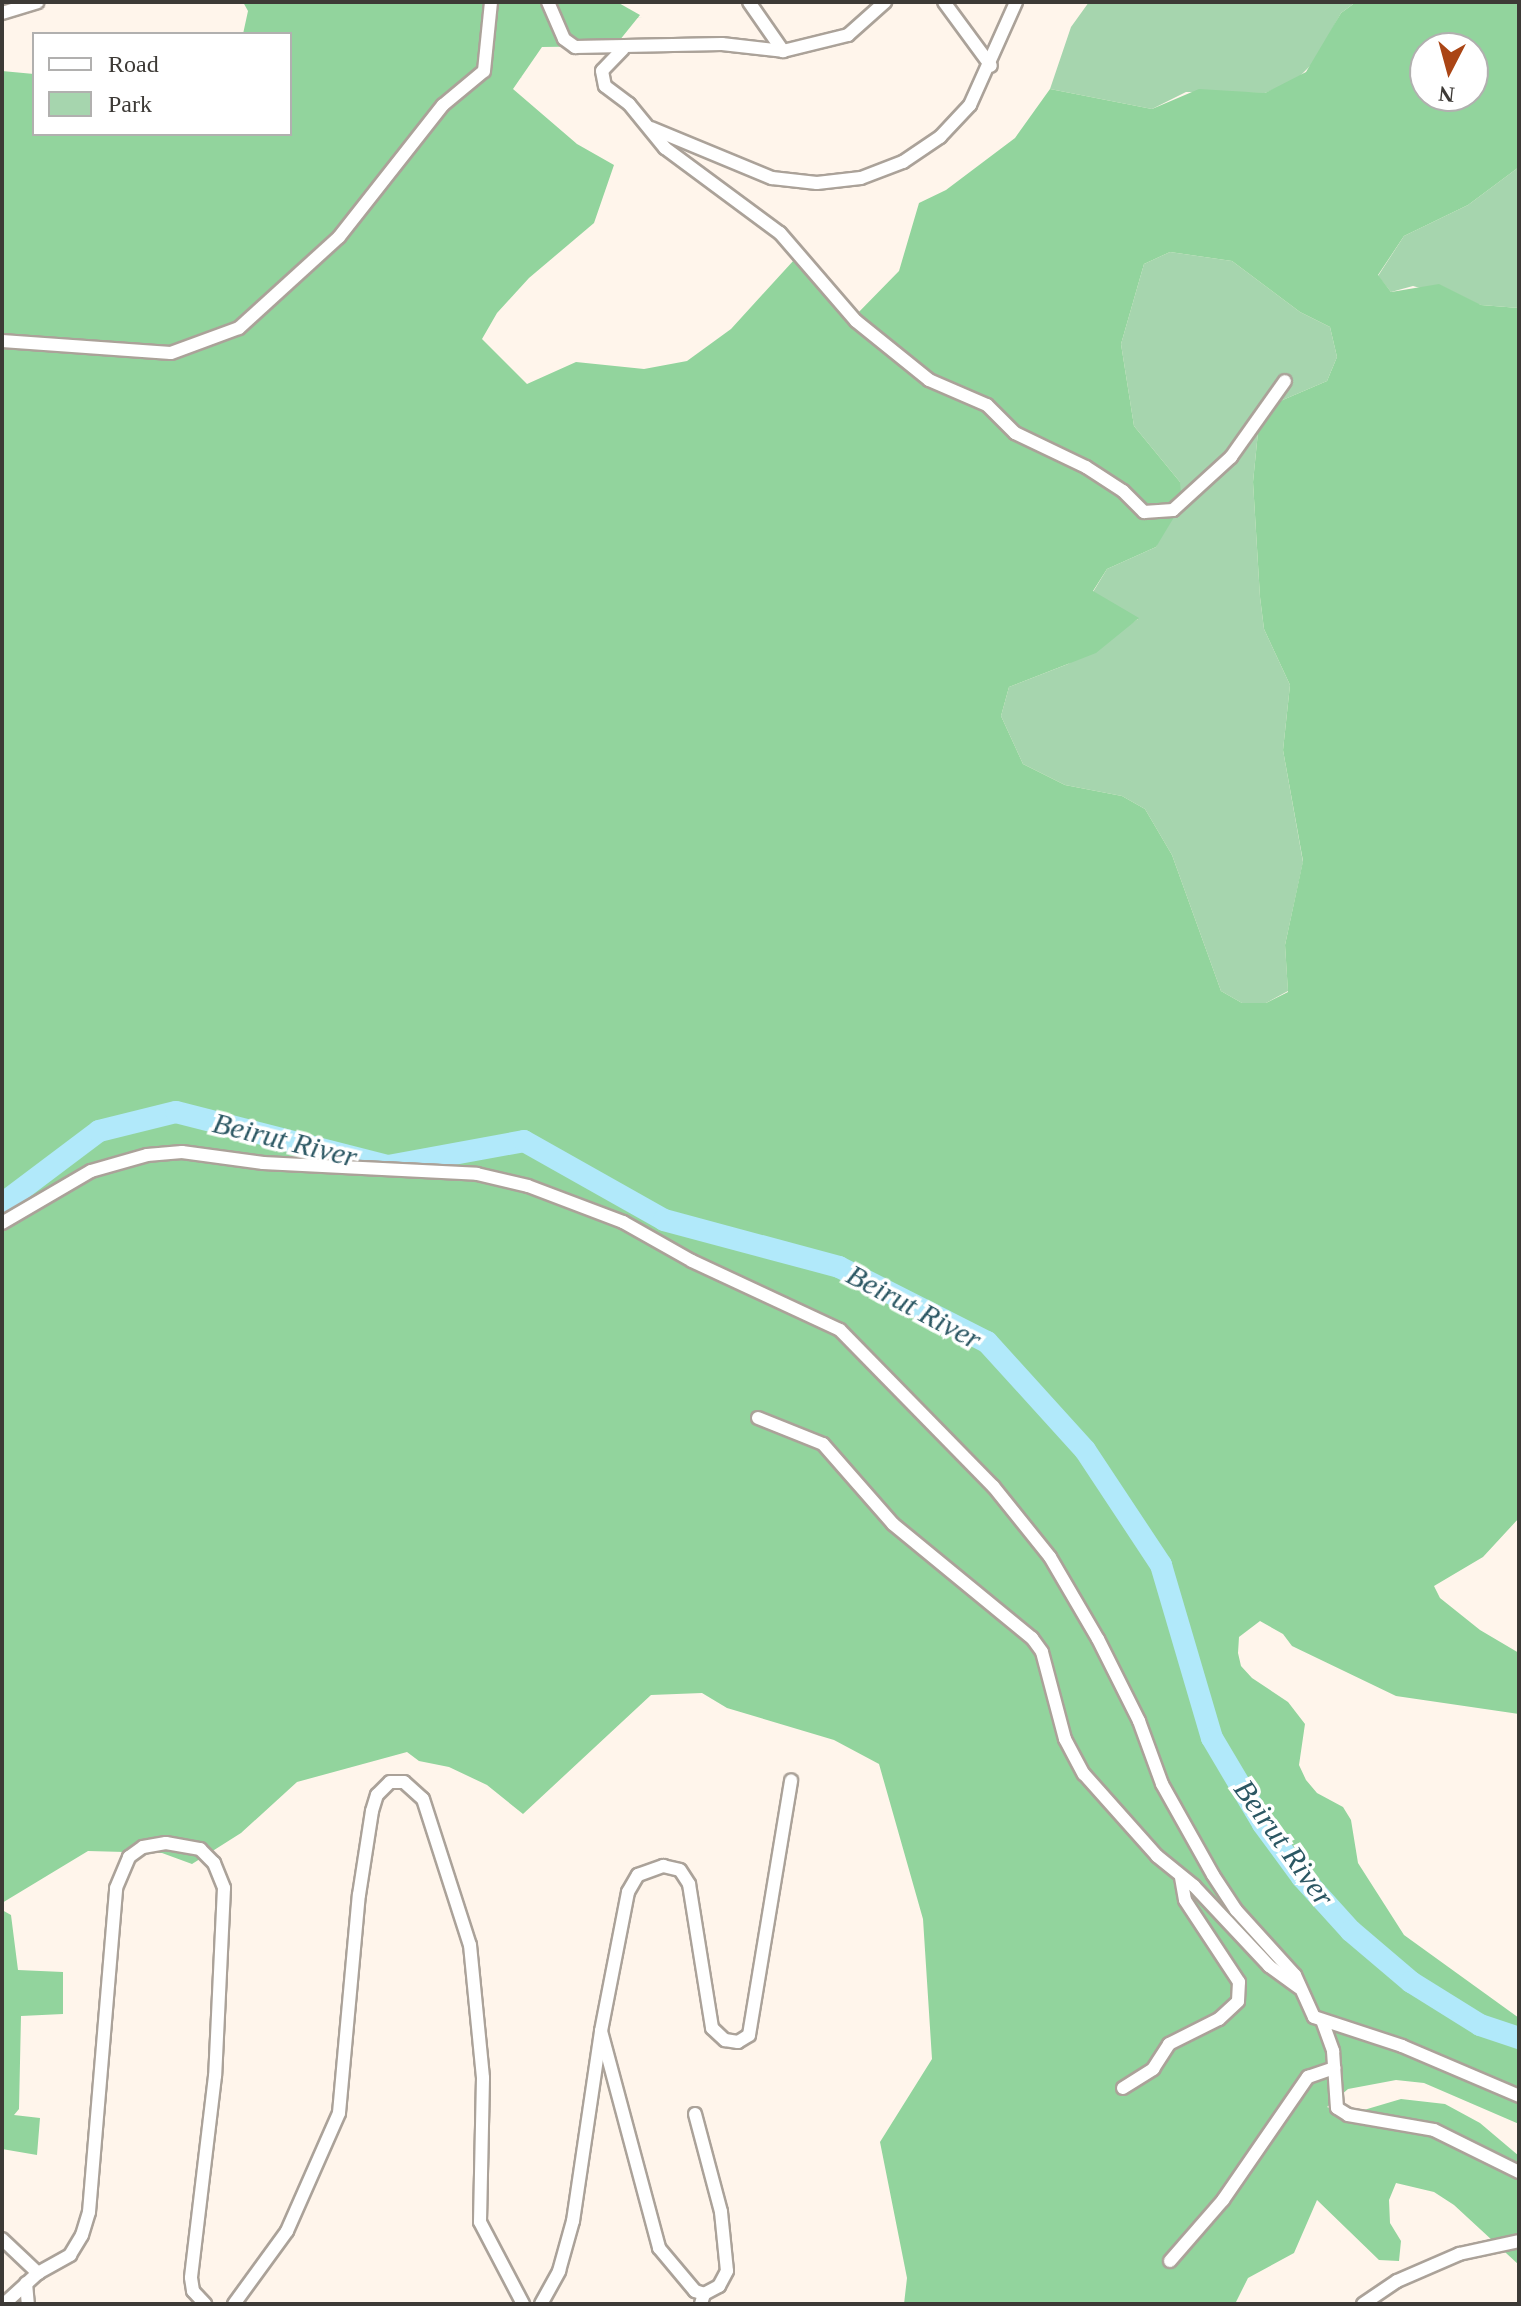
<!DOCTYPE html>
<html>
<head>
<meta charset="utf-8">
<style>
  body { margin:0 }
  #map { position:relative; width:1521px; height:2306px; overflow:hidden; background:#fff5eb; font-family:"Times New Roman",serif }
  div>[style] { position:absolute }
  .green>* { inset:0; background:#a6d5ae }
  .forest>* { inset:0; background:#92d49d }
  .river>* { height:22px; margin:-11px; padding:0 11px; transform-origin:11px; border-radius:11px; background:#b1e9fa }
  .roads { filter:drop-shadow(2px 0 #aba299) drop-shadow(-2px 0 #aba299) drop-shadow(0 2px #aba299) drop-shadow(0 -2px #aba299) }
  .minor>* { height:12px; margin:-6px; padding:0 6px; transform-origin:6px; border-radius:6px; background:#fff }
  span { translate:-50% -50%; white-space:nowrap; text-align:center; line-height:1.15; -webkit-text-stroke:7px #fff; paint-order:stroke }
  .water-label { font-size:30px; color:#2b5763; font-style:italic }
  .frame { position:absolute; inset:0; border:4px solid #3d3a36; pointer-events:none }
  .legend { position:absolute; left:32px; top:32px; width:260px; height:104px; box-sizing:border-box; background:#fff; border:2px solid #b1b0af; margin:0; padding:10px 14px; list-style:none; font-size:24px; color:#3d3a36 }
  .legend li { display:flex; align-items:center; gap:16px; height:40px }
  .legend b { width:40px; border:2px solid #b1b0af }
  .north { position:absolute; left:1409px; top:32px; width:80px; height:80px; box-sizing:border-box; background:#fff; border:2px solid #b1b0af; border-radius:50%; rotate:186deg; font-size:22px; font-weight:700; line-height:32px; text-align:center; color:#3d3a36 }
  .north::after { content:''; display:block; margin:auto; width:28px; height:36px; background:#aa4515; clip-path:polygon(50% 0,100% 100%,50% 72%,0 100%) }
</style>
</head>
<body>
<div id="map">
  <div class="green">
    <div style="clip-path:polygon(1089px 2px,1356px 2px,1341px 13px,1314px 62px,1295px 81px,1265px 93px,1186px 92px,1152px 109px,1050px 89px,1071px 27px)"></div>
    <div style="clip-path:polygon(1519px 167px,1519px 308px,1481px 305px,1413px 286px,1391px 292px,1378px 276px,1404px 236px,1468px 205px)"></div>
    <div style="clip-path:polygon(1170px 252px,1232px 261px,1300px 312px,1330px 327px,1337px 357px,1327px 381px,1278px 402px,1259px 422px,1253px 482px,1260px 597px,1264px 629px,1290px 685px,1283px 750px,1303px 862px,1285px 945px,1288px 991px,1266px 1003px,1242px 1003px,1221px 991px,1172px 855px,1145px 809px,1122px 796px,1065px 785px,1023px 764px,1001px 716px,1009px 687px,1068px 664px,1138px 619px,1093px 592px,1107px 569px,1156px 547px,1180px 482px,1134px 426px,1121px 344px,1144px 264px)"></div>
  </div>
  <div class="forest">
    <div style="clip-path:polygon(evenodd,243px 2px,617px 2px,640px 15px,615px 46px,542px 47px,513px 89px,577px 144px,614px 165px,594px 223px,529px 278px,497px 313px,482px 339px,527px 384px,576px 362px,644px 369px,687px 361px,731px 329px,794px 260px,854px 317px,899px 271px,919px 203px,946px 190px,1015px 138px,1050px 89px,1152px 109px,1199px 89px,1265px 93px,1306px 72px,1341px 13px,1356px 2px,1519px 2px,1519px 167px,1468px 205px,1404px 236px,1378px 275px,1391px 292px,1439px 284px,1481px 305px,1519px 308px,1519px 1518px,1483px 1557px,1434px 1586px,1440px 1598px,1480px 1630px,1519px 1653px,1519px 1714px,1396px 1696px,1292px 1646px,1283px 1634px,1260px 1621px,1239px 1637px,1238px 1653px,1241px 1666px,1252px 1678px,1288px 1702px,1305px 1724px,1299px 1765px,1306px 1780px,1317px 1793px,1343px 1807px,1351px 1820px,1358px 1863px,1404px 1935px,1519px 2018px,1519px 2124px,1424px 2083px,1396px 2080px,1348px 2089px,1327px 2107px,1347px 2115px,1401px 2099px,1445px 2104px,1480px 2123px,1519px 2156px,1519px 2265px,1454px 2205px,1434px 2192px,1396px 2183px,1389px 2200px,1390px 2223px,1401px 2241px,1399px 2261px,1379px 2260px,1317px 2200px,1294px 2253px,1248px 2278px,1235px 2304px,904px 2304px,907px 2278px,880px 2142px,932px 2059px,923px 1919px,879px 1764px,834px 1740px,727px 1708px,702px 1693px,651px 1695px,523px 1814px,487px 1785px,449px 1767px,419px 1761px,407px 1752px,297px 1782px,241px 1833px,192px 1864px,162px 1853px,88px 1851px,2px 1903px,2px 71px,34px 74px,34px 134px,290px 134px,290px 34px,243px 34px,248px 11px,243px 2px,1425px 48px,1473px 48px,1473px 96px,1425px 96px,1425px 48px,243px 2px,1170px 252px,1232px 261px,1300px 312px,1330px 327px,1337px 357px,1327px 381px,1278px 402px,1259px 422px,1253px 482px,1260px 597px,1264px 629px,1290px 685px,1283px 750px,1303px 861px,1285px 945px,1288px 992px,1266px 1003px,1242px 1003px,1221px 991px,1172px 855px,1145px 809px,1122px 796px,1065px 785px,1023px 764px,1001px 716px,1009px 687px,1096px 653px,1139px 618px,1093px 591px,1107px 569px,1156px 547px,1182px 504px,1180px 482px,1134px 426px,1121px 344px,1144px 264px,1170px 252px)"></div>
    <div style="clip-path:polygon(2px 1910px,11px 1915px,18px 1970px,63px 1972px,63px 2014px,21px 2016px,19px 2109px,14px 2115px,40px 2118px,37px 2155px,2px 2149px)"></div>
  </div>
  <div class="river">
    <div style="left:2px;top:1204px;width:121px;rotate:-37deg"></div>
    <div style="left:99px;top:1131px;width:79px;rotate:-13.9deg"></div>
    <div style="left:176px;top:1112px;width:219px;rotate:14.3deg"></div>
    <div style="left:388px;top:1166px;width:138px;rotate:-10.4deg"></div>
    <div style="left:524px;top:1141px;width:161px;rotate:29.4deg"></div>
    <div style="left:664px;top:1220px;width:181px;rotate:15deg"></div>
    <div style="left:839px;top:1267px;width:166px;rotate:26.9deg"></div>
    <div style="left:987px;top:1342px;width:146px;rotate:47.8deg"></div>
    <div style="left:1085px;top:1450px;width:138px;rotate:56.5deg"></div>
    <div style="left:1161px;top:1565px;width:180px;rotate:73.6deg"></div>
    <div style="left:1212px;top:1738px;width:100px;rotate:59.3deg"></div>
    <div style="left:1263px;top:1824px;width:66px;rotate:53.7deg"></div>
    <div style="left:1302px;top:1877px;width:73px;rotate:47.8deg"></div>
    <div style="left:1351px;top:1931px;width:79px;rotate:40.4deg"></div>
    <div style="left:1411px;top:1982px;width:81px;rotate:31.9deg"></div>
    <div style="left:1480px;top:2025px;width:41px;rotate:18.4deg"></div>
  </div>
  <div class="roads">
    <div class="minor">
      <div style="left:548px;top:2px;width:40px;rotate:66.6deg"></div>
      <div style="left:564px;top:39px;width:14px;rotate:36deg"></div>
      <div style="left:575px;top:47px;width:147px;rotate:-1.2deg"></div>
      <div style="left:722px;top:44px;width:61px;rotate:6.5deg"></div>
      <div style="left:749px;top:2px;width:60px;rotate:55.2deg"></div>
      <div style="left:783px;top:51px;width:67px;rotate:-13.8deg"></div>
      <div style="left:848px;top:35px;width:50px;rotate:-41.7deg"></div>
      <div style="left:944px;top:2px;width:79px;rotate:53.7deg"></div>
      <div style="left:2px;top:13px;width:37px;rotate:-17deg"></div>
      <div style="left:623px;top:49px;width:30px;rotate:134deg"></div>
      <div style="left:602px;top:71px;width:15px;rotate:79deg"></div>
      <div style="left:605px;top:86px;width:30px;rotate:37deg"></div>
      <div style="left:629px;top:104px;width:57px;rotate:50.7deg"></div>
      <div style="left:665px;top:148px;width:143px;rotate:36.5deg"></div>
      <div style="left:780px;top:233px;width:116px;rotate:49.2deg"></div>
      <div style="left:856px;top:321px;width:94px;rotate:38.9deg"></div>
      <div style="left:929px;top:380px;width:63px;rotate:23.3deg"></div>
      <div style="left:987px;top:405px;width:40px;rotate:45deg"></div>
      <div style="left:1015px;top:433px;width:79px;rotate:25.6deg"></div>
      <div style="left:1086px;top:467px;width:44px;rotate:33deg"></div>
      <div style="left:1123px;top:491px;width:30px;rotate:45deg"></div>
      <div style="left:1144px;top:512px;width:29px;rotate:-4deg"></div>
      <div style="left:1173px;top:510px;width:79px;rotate:-42.4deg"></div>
      <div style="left:1231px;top:457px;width:93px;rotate:-54.6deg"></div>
      <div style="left:651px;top:128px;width:131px;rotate:22.5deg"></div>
      <div style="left:772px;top:178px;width:45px;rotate:6.3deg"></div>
      <div style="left:817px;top:183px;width:44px;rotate:-6.5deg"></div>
      <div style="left:861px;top:178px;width:45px;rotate:-20.9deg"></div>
      <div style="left:903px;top:162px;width:45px;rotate:-34deg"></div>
      <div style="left:940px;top:137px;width:44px;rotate:-46.8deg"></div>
      <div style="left:970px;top:105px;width:113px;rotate:-65.9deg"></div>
      <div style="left:2px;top:341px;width:169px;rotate:4.1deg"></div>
      <div style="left:171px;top:353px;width:72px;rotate:-20.2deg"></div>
      <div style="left:239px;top:328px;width:135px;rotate:-42.3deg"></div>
      <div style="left:339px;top:237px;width:168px;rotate:-51.8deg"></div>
      <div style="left:443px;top:105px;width:53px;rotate:-39.7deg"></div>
      <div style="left:484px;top:71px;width:69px;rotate:-84.2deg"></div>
      <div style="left:2px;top:1223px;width:103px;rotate:-30.3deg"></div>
      <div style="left:91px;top:1171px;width:58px;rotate:-15.9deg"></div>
      <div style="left:147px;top:1155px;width:35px;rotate:-5deg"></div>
      <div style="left:182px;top:1152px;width:82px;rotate:7.7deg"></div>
      <div style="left:263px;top:1163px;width:214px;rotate:2.9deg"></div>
      <div style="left:477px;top:1174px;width:52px;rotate:13.2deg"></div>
      <div style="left:528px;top:1186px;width:102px;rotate:20.8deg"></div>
      <div style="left:623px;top:1222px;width:79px;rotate:29.5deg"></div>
      <div style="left:692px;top:1261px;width:163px;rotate:25deg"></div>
      <div style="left:840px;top:1330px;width:219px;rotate:45.6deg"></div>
      <div style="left:993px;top:1486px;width:91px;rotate:51.2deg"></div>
      <div style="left:1050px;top:1557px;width:95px;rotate:59.7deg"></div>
      <div style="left:1098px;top:1639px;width:92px;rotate:63.4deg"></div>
      <div style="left:1139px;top:1721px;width:67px;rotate:69.9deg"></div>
      <div style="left:1162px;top:1784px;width:104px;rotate:60.7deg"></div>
      <div style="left:1213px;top:1875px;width:42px;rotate:56.7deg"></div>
      <div style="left:1236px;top:1910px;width:88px;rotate:47.8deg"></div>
      <div style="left:1295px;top:1975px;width:46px;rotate:65.7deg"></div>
      <div style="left:1314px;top:2017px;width:93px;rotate:18.2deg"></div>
      <div style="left:1402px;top:2046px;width:127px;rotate:23.1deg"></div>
      <div style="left:758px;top:1418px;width:70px;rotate:21.8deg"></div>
      <div style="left:823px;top:1444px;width:106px;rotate:48.8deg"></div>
      <div style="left:893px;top:1524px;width:180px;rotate:39.4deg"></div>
      <div style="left:1032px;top:1638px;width:17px;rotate:54deg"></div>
      <div style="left:1042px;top:1652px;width:90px;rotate:75.2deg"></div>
      <div style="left:1065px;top:1739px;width:40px;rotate:62deg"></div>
      <div style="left:1084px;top:1774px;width:110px;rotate:48.3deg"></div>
      <div style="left:1157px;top:1856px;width:48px;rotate:39deg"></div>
      <div style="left:1194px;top:1886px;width:110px;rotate:46.8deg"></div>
      <div style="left:1269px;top:1966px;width:37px;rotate:36deg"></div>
      <div style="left:1323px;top:2023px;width:30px;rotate:70deg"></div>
      <div style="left:1333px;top:2051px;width:57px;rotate:86deg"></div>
      <div style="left:1337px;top:2108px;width:13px;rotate:32deg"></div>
      <div style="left:1348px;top:2115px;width:87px;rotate:9.9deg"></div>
      <div style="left:1434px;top:2130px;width:95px;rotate:26.3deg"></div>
      <div style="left:601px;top:2031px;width:142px;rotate:-79deg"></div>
      <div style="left:628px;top:1892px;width:20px;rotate:-60deg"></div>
      <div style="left:638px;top:1875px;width:27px;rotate:-20deg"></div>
      <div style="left:663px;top:1866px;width:17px;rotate:13deg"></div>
      <div style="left:680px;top:1870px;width:17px;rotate:57deg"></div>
      <div style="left:689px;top:1884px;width:146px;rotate:80.9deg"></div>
      <div style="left:712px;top:2028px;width:18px;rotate:43deg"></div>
      <div style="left:725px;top:2040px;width:13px;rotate:9deg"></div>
      <div style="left:738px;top:2042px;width:13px;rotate:-32deg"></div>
      <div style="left:749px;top:2035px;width:258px;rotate:-80.6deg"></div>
      <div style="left:1123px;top:2088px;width:36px;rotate:-32deg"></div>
      <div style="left:1153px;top:2069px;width:30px;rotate:-57deg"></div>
      <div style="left:1169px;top:2044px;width:56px;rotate:-26.6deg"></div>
      <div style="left:1219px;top:2019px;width:26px;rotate:-43deg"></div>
      <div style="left:1238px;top:2001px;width:19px;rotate:-87deg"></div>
      <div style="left:1239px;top:1982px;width:98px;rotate:-123.4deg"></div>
      <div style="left:1185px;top:1900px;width:23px;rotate:-100deg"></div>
      <div style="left:695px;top:2114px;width:101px;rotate:75.1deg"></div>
      <div style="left:721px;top:2212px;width:59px;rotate:84.2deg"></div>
      <div style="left:727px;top:2271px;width:17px;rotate:118deg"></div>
      <div style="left:719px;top:2286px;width:17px;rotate:152deg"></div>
      <div style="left:704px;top:2294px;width:10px;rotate:107deg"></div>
      <div style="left:2px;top:2239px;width:50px;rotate:43.4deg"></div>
      <div style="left:1170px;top:2261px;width:81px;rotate:-49deg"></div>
      <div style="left:1223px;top:2200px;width:150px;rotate:-55.4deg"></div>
      <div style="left:1308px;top:2077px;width:28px;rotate:-19deg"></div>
      <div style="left:26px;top:2283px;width:21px;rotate:85deg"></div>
      <div style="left:4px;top:2304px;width:46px;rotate:-42.4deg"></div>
      <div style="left:38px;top:2273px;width:37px;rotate:-29deg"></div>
      <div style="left:70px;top:2255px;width:23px;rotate:-59deg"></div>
      <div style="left:82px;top:2235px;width:24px;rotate:-73deg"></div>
      <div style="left:89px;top:2212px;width:325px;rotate:-85.2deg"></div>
      <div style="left:116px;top:1888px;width:34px;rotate:-67deg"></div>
      <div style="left:129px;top:1857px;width:17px;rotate:-36deg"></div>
      <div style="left:143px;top:1847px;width:23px;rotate:-10deg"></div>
      <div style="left:166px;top:1843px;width:35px;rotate:10deg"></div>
      <div style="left:200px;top:1849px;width:20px;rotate:45deg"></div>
      <div style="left:214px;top:1863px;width:27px;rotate:68deg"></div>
      <div style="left:224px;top:1888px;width:188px;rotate:92.7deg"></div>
      <div style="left:215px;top:2076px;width:203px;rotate:96.8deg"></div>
      <div style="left:191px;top:2278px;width:13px;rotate:81deg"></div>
      <div style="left:193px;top:2291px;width:18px;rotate:47deg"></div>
      <div style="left:234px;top:2304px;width:90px;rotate:-54deg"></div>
      <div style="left:287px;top:2231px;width:129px;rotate:-66.2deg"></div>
      <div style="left:339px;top:2113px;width:219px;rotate:-84.8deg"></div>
      <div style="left:359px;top:1895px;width:85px;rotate:-81.2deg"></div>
      <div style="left:372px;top:1811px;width:17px;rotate:-73deg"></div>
      <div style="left:377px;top:1795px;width:18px;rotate:-45deg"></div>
      <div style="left:390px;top:1782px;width:14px"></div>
      <div style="left:404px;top:1782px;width:25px;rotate:42deg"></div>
      <div style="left:423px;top:1799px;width:153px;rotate:72.2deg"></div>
      <div style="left:470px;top:1945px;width:134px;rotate:84.4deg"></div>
      <div style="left:483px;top:2078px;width:144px;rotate:91.2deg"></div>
      <div style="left:480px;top:2222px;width:93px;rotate:62.3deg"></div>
      <div style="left:541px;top:2304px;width:38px;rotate:-61deg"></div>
      <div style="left:559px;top:2271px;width:52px;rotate:-74.4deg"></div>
      <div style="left:573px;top:2221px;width:192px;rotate:-81.6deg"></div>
      <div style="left:601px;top:2031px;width:225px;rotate:75deg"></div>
      <div style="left:659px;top:2248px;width:56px;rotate:50.1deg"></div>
      <div style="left:695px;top:2291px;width:9px;rotate:18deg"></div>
      <div style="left:1363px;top:2304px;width:41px;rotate:-34.1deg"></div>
      <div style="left:1397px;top:2281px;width:68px;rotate:-23.5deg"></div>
      <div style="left:1459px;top:2254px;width:61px;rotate:-12.2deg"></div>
    </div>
  </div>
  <div class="water-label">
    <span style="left:285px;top:1140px;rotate:14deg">Beirut River</span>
    <span style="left:914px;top:1307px;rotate:28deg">Beirut River</span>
    <span style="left:1284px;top:1843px;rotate:54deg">Beirut River</span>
  </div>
  <div class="frame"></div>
  <ul class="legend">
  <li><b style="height:10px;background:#fff"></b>Road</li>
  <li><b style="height:22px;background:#a6d5ae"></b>Park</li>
  </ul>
  <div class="north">N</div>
</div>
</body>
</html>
